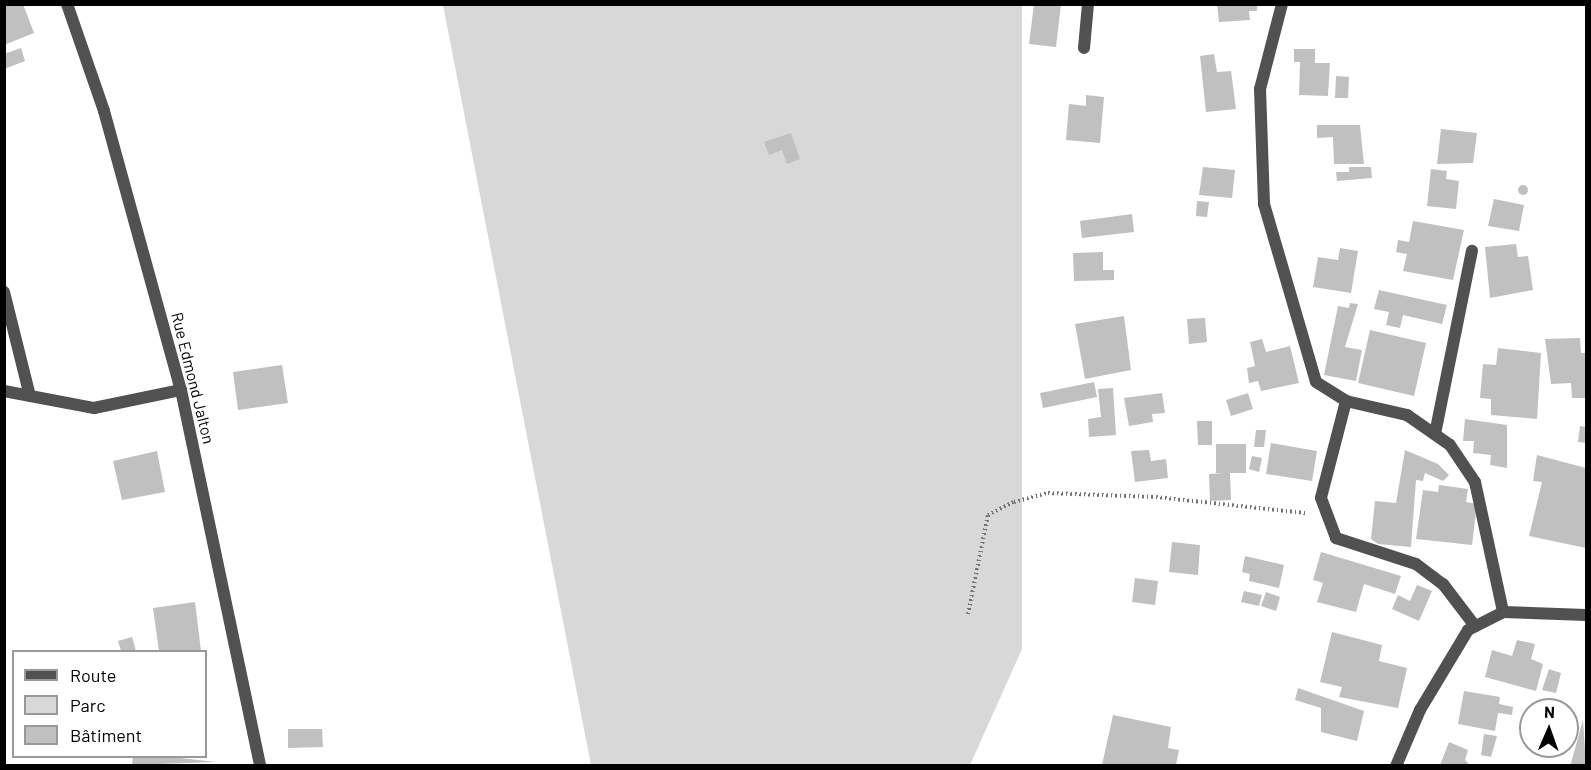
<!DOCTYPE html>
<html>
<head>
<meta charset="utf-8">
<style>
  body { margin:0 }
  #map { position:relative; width:1591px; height:770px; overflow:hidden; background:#fff; font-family:Barlow,sans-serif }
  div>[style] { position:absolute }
  .green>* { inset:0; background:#d8d8d8 }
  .building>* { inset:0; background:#c0c0c0 }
  .round { border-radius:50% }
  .path>* { height:4px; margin-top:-2px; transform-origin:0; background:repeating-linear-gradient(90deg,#737373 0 1.5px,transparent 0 4.5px) }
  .service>* { height:12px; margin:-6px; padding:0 6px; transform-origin:6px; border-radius:6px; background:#515151 }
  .minor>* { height:12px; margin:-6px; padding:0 6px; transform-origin:6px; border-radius:6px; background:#515151 }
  span { translate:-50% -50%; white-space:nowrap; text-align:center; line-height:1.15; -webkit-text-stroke:4.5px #fff; paint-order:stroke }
  .street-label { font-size:16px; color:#000 }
  .frame { position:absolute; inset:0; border:6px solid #000; pointer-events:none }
  .legend { position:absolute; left:12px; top:650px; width:195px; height:108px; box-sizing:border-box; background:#fff; border:2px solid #999; margin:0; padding:8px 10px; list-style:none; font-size:18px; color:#000 }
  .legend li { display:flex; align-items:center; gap:12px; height:30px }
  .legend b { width:30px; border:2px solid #999 }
  .north { position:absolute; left:1519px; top:698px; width:60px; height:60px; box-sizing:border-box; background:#fff; border:2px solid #999; border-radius:50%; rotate:2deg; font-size:16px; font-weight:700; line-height:24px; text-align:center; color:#000 }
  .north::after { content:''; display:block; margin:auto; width:21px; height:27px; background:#000; clip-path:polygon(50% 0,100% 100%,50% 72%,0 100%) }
</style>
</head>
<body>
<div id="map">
  <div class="green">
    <div style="clip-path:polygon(443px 5px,1022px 5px,1022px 649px,970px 765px,591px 765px)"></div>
  </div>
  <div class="building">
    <div style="clip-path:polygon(4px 4px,23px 4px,34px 33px,4px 45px)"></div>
    <div style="clip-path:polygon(1034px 4px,1061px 4px,1056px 47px,1029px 44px)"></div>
    <div style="clip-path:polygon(1217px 4px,1257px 4px,1257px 11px,1249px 11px,1250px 20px,1219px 22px)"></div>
    <div style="clip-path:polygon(21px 48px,25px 61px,4px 69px,4px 54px)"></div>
    <div style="clip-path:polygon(1294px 49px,1315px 49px,1315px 63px,1330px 63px,1328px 96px,1299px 95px,1300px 62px,1294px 62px)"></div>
    <div style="clip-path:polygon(1214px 54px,1217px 72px,1231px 71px,1236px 109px,1206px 112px,1200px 56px)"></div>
    <div style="clip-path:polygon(1336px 76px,1349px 77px,1348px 98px,1335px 98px)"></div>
    <div style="clip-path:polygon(1086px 95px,1104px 97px,1100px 143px,1066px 140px,1069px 104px,1086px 106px)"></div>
    <div style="clip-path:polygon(1317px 125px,1360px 125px,1364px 164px,1334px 164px,1333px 137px,1317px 138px)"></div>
    <div style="clip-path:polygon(1441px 129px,1477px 133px,1473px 163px,1437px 164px)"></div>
    <div style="clip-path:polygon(791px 133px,800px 159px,787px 164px,782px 150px,769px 155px,764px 142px)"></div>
    <div style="clip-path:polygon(1203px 167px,1235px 170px,1232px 198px,1199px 195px)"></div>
    <div style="clip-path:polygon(1349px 167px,1371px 167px,1372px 178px,1337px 181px,1336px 172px,1349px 172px)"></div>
    <div style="clip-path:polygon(1431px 169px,1447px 171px,1446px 179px,1459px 181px,1456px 209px,1427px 206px)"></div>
    <div class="round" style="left:1518px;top:185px;width:10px;height:10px"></div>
    <div style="clip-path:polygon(1494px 199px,1524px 205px,1519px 231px,1488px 226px)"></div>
    <div style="clip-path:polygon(1197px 201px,1209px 202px,1207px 217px,1196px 216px)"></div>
    <div style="clip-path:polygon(1132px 214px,1134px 232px,1082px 238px,1080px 221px)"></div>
    <div style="clip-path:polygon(1413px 221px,1464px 230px,1453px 280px,1403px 271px,1407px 254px,1396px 252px,1398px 240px,1409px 242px)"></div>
    <div style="clip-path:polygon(1516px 244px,1518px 257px,1528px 256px,1533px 290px,1490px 298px,1485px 247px)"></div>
    <div style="clip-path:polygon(1340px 248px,1358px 251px,1351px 293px,1313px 287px,1318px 257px,1338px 260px)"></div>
    <div style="clip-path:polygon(1103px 252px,1103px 270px,1114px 270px,1114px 280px,1074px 281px,1073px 253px)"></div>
    <div style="clip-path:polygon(1379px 290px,1447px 305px,1442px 324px,1403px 315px,1400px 328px,1386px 325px,1389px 312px,1374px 309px)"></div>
    <div style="clip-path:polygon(1350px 303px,1358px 304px,1345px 347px,1362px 350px,1356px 381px,1324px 375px,1338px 306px,1349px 308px)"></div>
    <div style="clip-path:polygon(1124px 316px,1131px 370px,1085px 379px,1075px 324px)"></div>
    <div style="clip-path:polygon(1205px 318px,1207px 342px,1189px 344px,1187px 319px)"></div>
    <div style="clip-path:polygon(1370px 330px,1426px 343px,1414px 396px,1358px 383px)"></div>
    <div style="clip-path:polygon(1580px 338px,1581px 353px,1586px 353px,1586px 398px,1572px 398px,1571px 383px,1551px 384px,1545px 339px)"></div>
    <div style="clip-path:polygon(1262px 339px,1266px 352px,1290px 346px,1299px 383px,1261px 391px,1258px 381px,1249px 383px,1247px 368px,1255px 366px,1250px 342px)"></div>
    <div style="clip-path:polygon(1498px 348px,1541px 353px,1537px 419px,1491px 415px,1491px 399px,1480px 398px,1483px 364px,1496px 365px)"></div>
    <div style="clip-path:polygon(282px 365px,288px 403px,238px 410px,233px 372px)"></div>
    <div style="clip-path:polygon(1094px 382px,1097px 397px,1043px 408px,1040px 393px)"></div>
    <div style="clip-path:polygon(1113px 388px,1116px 435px,1089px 437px,1088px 419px,1101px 417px,1098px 389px)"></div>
    <div style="clip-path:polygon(1162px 393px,1165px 413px,1152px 414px,1153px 422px,1129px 426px,1124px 398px)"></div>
    <div style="clip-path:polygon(1248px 393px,1253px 409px,1231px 416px,1226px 400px)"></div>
    <div style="clip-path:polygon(1465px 419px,1507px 425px,1507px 468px,1490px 465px,1491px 455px,1473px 453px,1474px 441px,1463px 441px)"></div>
    <div style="clip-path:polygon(1197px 421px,1212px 421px,1212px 445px,1198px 445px)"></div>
    <div style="clip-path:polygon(1580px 426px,1586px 427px,1586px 443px,1578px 442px)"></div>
    <div style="clip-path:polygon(1256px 430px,1266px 430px,1264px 447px,1254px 447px)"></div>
    <div style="clip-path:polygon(1271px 443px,1317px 451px,1312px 481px,1266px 474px)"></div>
    <div style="clip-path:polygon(1216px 444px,1246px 444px,1246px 473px,1230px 473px,1231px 500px,1210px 501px,1209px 474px,1224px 473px,1216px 473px)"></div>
    <div style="clip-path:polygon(1149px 450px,1151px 461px,1166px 459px,1168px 478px,1135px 482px,1131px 451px)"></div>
    <div style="clip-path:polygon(1405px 450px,1438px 464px,1449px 475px,1443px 481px,1425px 473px,1423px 481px,1416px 480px,1411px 547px,1378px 544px,1371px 539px,1375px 501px,1396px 503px)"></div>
    <div style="clip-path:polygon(157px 451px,165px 492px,122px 500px,113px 461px)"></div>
    <div style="clip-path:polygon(1537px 455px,1586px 468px,1586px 548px,1529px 536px,1542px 482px,1533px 481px)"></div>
    <div style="clip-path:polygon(1252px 456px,1262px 458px,1259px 472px,1249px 469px)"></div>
    <div style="clip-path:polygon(1439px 485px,1468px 489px,1466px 502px,1477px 504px,1472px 545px,1416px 539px,1423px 490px,1438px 492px)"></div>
    <div style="clip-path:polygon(1172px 542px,1200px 545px,1198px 575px,1169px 572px)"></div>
    <div style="clip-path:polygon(1321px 552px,1401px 576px,1395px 594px,1364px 584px,1356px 612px,1317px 602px,1323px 583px,1313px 580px)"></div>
    <div style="clip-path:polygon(1245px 556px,1284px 565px,1279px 588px,1249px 581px,1250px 574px,1242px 572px)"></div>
    <div style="clip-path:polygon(1135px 578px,1158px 581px,1155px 605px,1132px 602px)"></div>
    <div style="clip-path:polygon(1417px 585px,1432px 591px,1419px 621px,1392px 609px,1398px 595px,1410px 601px)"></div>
    <div style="clip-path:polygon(1244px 591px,1262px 595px,1259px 606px,1241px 602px)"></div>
    <div style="clip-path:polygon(1266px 592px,1280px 597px,1276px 611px,1261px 606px)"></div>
    <div style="clip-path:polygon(195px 602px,201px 651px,159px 651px,153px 608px)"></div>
    <div style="clip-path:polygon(1332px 632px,1382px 645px,1379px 661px,1407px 668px,1398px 708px,1339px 697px,1342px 687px,1320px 682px)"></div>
    <div style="clip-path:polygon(132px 637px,136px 651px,121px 651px,118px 641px)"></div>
    <div style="clip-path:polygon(1517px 640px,1535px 644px,1531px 659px,1543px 664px,1536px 691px,1485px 677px,1492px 650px,1512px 656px)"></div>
    <div style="clip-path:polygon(1549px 669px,1561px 673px,1556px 693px,1542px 690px)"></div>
    <div style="clip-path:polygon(1298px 688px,1364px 711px,1357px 741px,1321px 732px,1321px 708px,1295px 700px)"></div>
    <div style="clip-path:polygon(1464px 691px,1500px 697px,1499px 704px,1513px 707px,1512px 715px,1498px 713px,1495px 731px,1458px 724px)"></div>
    <div style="clip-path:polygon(1113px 715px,1171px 727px,1168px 748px,1179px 750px,1176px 765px,1102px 765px)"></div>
    <div style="clip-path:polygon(1583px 720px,1586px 765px,1570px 765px,1571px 763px)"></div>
    <div style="clip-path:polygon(288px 729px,322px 729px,323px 747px,288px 748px)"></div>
    <div style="clip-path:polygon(1484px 734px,1497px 736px,1491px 757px,1481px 755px)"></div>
    <div style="clip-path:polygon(1449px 742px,1468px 750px,1465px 760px,1470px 765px,1440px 765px)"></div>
    <div style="clip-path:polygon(133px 756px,163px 756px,216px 762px,132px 765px)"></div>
  </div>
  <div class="path">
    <div style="left:968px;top:614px;width:101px;rotate:-78.6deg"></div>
    <div style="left:988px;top:515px;width:29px;rotate:-27deg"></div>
    <div style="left:1014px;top:502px;width:35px;rotate:-15deg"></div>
    <div style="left:1048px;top:493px;width:108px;rotate:2.1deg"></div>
    <div style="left:1156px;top:497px;width:150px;rotate:6.1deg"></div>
  </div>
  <div class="service">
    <div style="left:4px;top:292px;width:107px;rotate:76deg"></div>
    <div style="left:4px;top:391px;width:92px;rotate:10.7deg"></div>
    <div style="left:94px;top:408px;width:89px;rotate:-11.7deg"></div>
  </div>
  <div class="minor">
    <div style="left:67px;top:4px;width:113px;rotate:70.9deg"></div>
    <div style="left:104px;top:111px;width:289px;rotate:74.6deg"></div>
    <div style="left:181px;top:390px;width:384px;rotate:78.1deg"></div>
    <div style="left:1282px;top:4px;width:88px;rotate:104.5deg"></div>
    <div style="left:1260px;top:89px;width:115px;rotate:88deg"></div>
    <div style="left:1264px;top:204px;width:185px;rotate:73.7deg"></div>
    <div style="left:1316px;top:382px;width:36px;rotate:32deg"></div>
    <div style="left:1346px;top:401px;width:63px;rotate:12.9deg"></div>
    <div style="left:1407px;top:415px;width:52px;rotate:34.9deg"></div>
    <div style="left:1450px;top:445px;width:45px;rotate:56deg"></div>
    <div style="left:1475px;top:482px;width:133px;rotate:77.8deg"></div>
    <div style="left:1084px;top:48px;width:44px;rotate:-84.8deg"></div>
    <div style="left:1346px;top:401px;width:100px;rotate:104.5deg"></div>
    <div style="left:1321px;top:498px;width:43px;rotate:69.4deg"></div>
    <div style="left:1336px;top:538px;width:84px;rotate:18deg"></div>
    <div style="left:1416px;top:564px;width:34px;rotate:37deg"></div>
    <div style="left:1443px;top:584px;width:53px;rotate:52.7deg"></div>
    <div style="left:1435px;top:434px;width:187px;rotate:-78.6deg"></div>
    <div style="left:1396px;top:766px;width:61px;rotate:-66.8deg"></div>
    <div style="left:1420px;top:710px;width:93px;rotate:-59deg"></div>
    <div style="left:1468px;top:630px;width:39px;rotate:-27deg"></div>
    <div style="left:1503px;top:612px;width:83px;rotate:2.1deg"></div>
  </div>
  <div class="street-label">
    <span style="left:193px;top:378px;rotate:76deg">Rue Edmond Jalton</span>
  </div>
  <div class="frame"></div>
  <ul class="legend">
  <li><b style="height:8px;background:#515151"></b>Route</li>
  <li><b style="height:16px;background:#d8d8d8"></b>Parc</li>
  <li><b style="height:16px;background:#c0c0c0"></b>Bâtiment</li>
  </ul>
  <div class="north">N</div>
</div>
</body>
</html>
